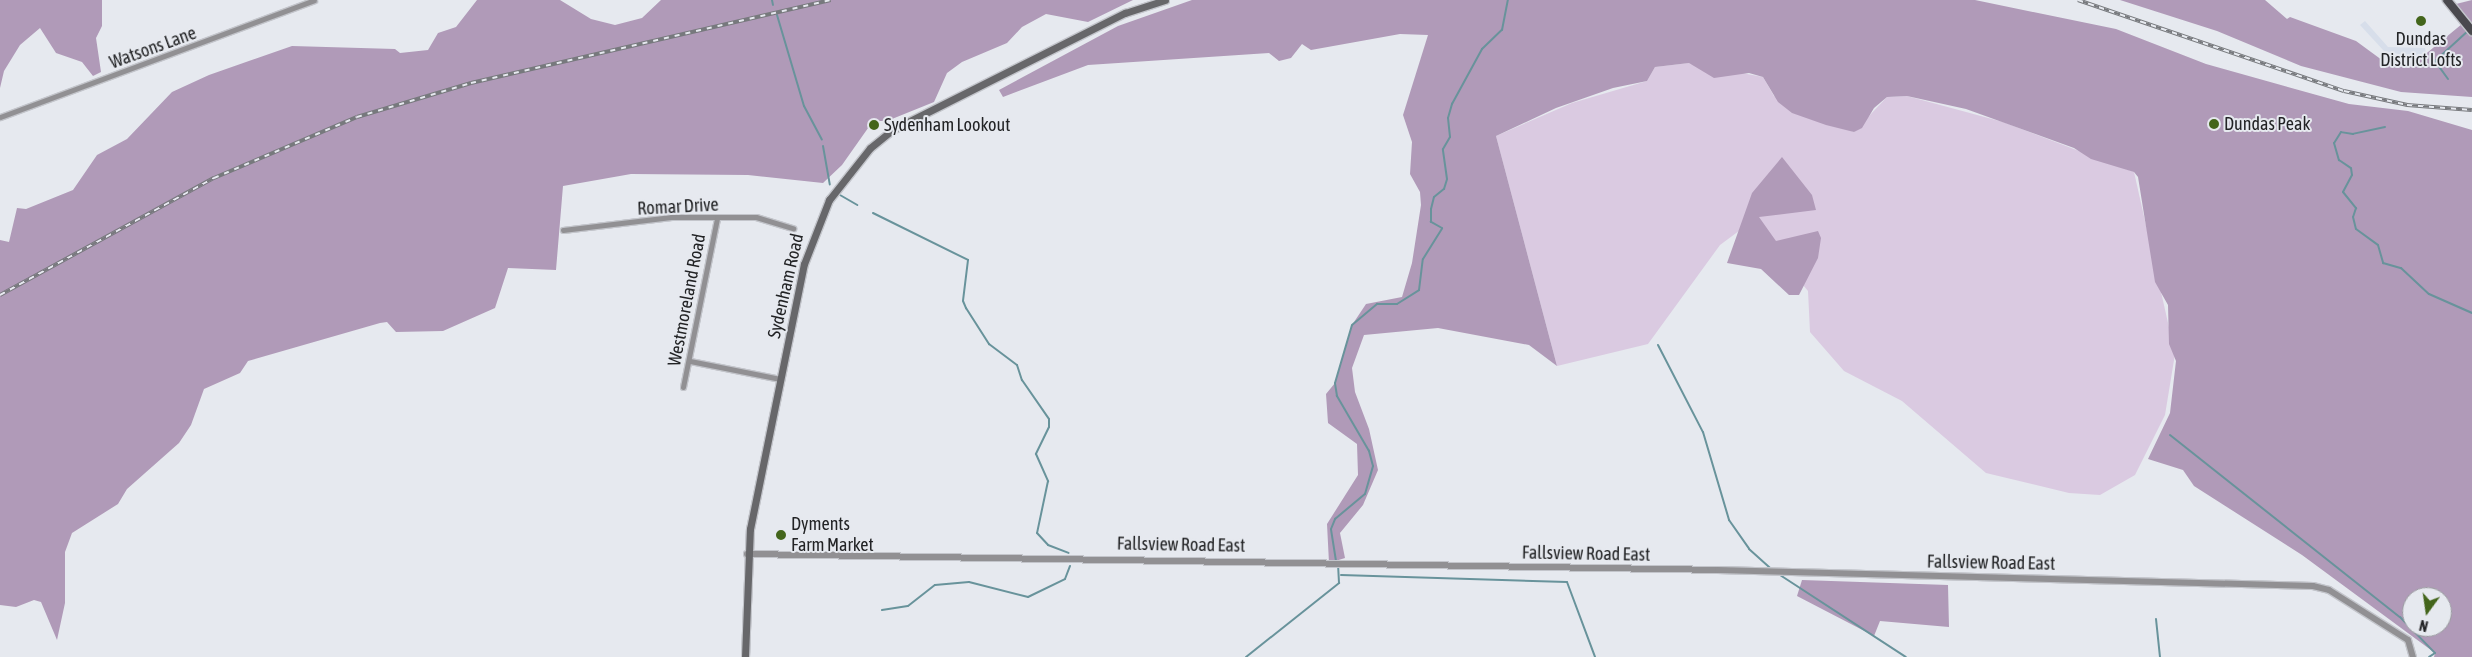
<!DOCTYPE html>
<html>
<head>
<meta charset="utf-8">
<style>
  body { margin:0 }
  #map { position:relative; width:2472px; height:657px; overflow:hidden; background:#e6e9ef; font-family:"Asap Condensed",sans-serif }
  div>[style] { position:absolute }
  .built>* { inset:0; background:#d7deea }
  .green>* { inset:0; background:#dacae1 }
  .forest>* { inset:0; background:#b09ab8 }
  .stream>* { height:2px; margin:-1px; padding:0 1px; transform-origin:1px; border-radius:1px; background:#68939b }
  .roads { filter:drop-shadow(1px 0 #c3c5cb) drop-shadow(-1px 0 #c3c5cb) drop-shadow(0 1px #c3c5cb) drop-shadow(0 -1px #c3c5cb) }
  .minor>* { height:5px; margin:-2.5px; padding:0 2.5px; transform-origin:2.5px; border-radius:2.5px; background:#919093 }
  .tertiary>* { height:6px; margin:-3px; padding:0 3px; transform-origin:3px; border-radius:3px; background:#919093 }
  .secondary>* { height:7px; margin:-3.5px; padding:0 3.5px; transform-origin:3.5px; border-radius:3.5px; background:#67676a }
  .primary>* { height:8px; margin:-4px; padding:0 4px; transform-origin:4px; border-radius:4px; background:#4a494e }
  .rail>* { height:4px; margin-top:-2px; transform-origin:0; background:repeating-linear-gradient(90deg,#e6e9ef 0 5.5px,#77797d 0 11px); box-sizing:border-box; border-block:1px solid #77797d }
  .dots>* { width:14px; height:14px; translate:-50% -50%; box-sizing:border-box; border:2px solid #e6e9ef; border-radius:50% }
  span { translate:-50% -50%; white-space:nowrap; text-align:center; line-height:1.15; -webkit-text-stroke:4px #e6e9ef; paint-order:stroke }
  .poi-label { font-size:18px; color:#222325 }
  .left { translate:0 -50%; text-align:left }
  .street-label { font-size:18px; color:#222325 }
  .north { position:absolute; left:2402px; top:587px; width:50px; height:50px; box-sizing:border-box; background:#e6e9ef; border:1px solid #989a9e; border-radius:50%; rotate:194deg; font-size:14px; font-weight:700; line-height:20px; text-align:center; color:#222325 }
  .north::after { content:''; display:block; margin:auto; width:18px; height:22px; background:#43651b; clip-path:polygon(50% 0,100% 100%,50% 72%,0 100%) }
</style>
</head>
<body>
<div id="map">
  <div class="built">
    <div style="clip-path:polygon(2365px 21px,2388px 47px,2425px 48px,2426px 54px,2408px 56px,2384px 51px,2360px 25px)"></div>
  </div>
  <div class="green">
    <div style="clip-path:polygon(1689px 63px,1763px 77px,1774px 96px,1854px 132px,1887px 97px,1907px 96px,2003px 122px,2134px 172px,2175px 354px,2165px 415px,2135px 475px,2100px 495px,2069px 493px,1986px 473px,1902px 401px,1844px 371px,1810px 332px,1808px 291px,1751px 222px,1720px 245px,1648px 344px,1557px 366px,1496px 136px,1572px 103px,1647px 81px,1655px 67px)"></div>
  </div>
  <div class="forest">
    <div style="clip-path:polygon(0 0,102px 0,102px 26px,96px 38px,101px 72px,93px 76px,82px 62px,56px 53px,40px 28px,20px 45px,4px 71px,0 88px)"></div>
    <div style="clip-path:polygon(477px 0,560px 0,591px 19px,615px 25px,642px 18px,661px 0,1133px 0,1088px 22px,1046px 14px,1022px 27px,1007px 43px,962px 62px,947px 73px,934px 102px,887px 121px,873px 121px,842px 165px,823px 183px,748px 175px,631px 174px,563px 186px,556px 270px,508px 268px,495px 308px,443px 331px,396px 332px,387px 322px,380px 323px,248px 361px,240px 373px,204px 389px,191px 425px,179px 443px,127px 489px,118px 504px,72px 533px,65px 552px,65px 603px,57px 640px,41px 602px,34px 600px,16px 607px,0 605px,0 240px,9px 242px,17px 208px,26px 209px,73px 190px,97px 155px,127px 139px,172px 92px,209px 75px,292px 46px,395px 49px,400px 53px,428px 50px,438px 33px,456px 27px)"></div>
    <div style="clip-path:polygon(evenodd,1192px 0,1975px 0,2116px 29px,2206px 64px,2349px 104px,2408px 111px,2472px 130px,2472px 657px,2434px 657px,2435px 653px,2302px 555px,2194px 486px,2183px 470px,2148px 459px,2170px 413px,2176px 361px,2169px 344px,2168px 305px,2155px 282px,2138px 177px,2134px 172px,2091px 159px,2074px 148px,1966px 109px,1907px 96px,1887px 97px,1874px 108px,1862px 128px,1854px 132px,1826px 125px,1792px 113px,1778px 102px,1763px 77px,1749px 73px,1714px 78px,1689px 63px,1655px 67px,1647px 81px,1613px 88px,1556px 108px,1496px 136px,1557px 366px,1529px 345px,1438px 328px,1364px 335px,1352px 368px,1355px 392px,1369px 429px,1378px 470px,1363px 505px,1340px 533px,1345px 558px,1329px 563px,1327px 524px,1358px 475px,1357px 444px,1328px 423px,1326px 394px,1335px 383px,1352px 325px,1366px 304px,1402px 297px,1412px 263px,1421px 205px,1420px 192px,1410px 174px,1412px 142px,1403px 115px,1428px 35px,1400px 34px,1311px 50px,1302px 44px,1291px 58px,1279px 61px,1269px 53px,1088px 65px,1003px 97px,999px 90px,1118px 26px,1192px 0,2412px 597px,2442px 597px,2442px 627px,2412px 627px,2412px 597px)"></div>
    <div style="clip-path:polygon(2120px 0,2265px 0,2287px 19px,2290px 17px,2356px 41px,2386px 63px,2416px 62px,2468px 19px,2456px 4px,2472px 0,2472px 97px,2401px 92px,2301px 66px,2217px 31px)"></div>
    <div style="clip-path:polygon(1782px 157px,1812px 195px,1816px 210px,1759px 217px,1776px 241px,1818px 231px,1821px 238px,1818px 258px,1799px 295px,1789px 295px,1761px 269px,1727px 263px,1752px 193px)"></div>
    <div style="clip-path:polygon(1802px 580px,1948px 585px,1949px 627px,1880px 621px,1874px 636px,1797px 596px)"></div>
  </div>
  <div class="stream">
    <div style="left:772px;top:0;width:5px;rotate:79deg"></div>
    <div style="left:777px;top:15px;width:95px;rotate:73.5deg"></div>
    <div style="left:804px;top:106px;width:38px;rotate:62deg"></div>
    <div style="left:2448px;top:79px;width:22px;rotate:-126deg"></div>
    <div style="left:2435px;top:61px;width:46px;rotate:-42.4deg"></div>
    <div style="left:2385px;top:127px;width:33px;rotate:168deg"></div>
    <div style="left:2353px;top:134px;width:12px;rotate:-171deg"></div>
    <div style="left:2341px;top:132px;width:13px;rotate:122deg"></div>
    <div style="left:2334px;top:143px;width:18px;rotate:74deg"></div>
    <div style="left:2339px;top:160px;width:14px;rotate:34deg"></div>
    <div style="left:2351px;top:168px;width:7px;rotate:82deg"></div>
    <div style="left:2352px;top:175px;width:19px;rotate:118deg"></div>
    <div style="left:2343px;top:192px;width:21px;rotate:51deg"></div>
    <div style="left:2356px;top:208px;width:9px;rotate:108deg"></div>
    <div style="left:2353px;top:217px;width:12px;rotate:76deg"></div>
    <div style="left:2356px;top:229px;width:27px;rotate:36deg"></div>
    <div style="left:2378px;top:245px;width:19px;rotate:74deg"></div>
    <div style="left:2383px;top:263px;width:19px;rotate:16deg"></div>
    <div style="left:2401px;top:268px;width:38px;rotate:43deg"></div>
    <div style="left:2429px;top:294px;width:47px;rotate:23.8deg"></div>
    <div style="left:823px;top:146px;width:39px;rotate:80deg"></div>
    <div style="left:840px;top:195px;width:20px;rotate:30deg"></div>
    <div style="left:873px;top:213px;width:106px;rotate:26.3deg"></div>
    <div style="left:968px;top:260px;width:41px;rotate:97deg"></div>
    <div style="left:963px;top:301px;width:8px;rotate:67deg"></div>
    <div style="left:966px;top:308px;width:43px;rotate:57.4deg"></div>
    <div style="left:989px;top:344px;width:35px;rotate:37deg"></div>
    <div style="left:1017px;top:365px;width:16px;rotate:72deg"></div>
    <div style="left:1022px;top:380px;width:47px;rotate:55.3deg"></div>
    <div style="left:1049px;top:419px;width:8px;rotate:90deg"></div>
    <div style="left:1049px;top:427px;width:30px;rotate:116deg"></div>
    <div style="left:1036px;top:454px;width:30px;rotate:66deg"></div>
    <div style="left:1048px;top:481px;width:53px;rotate:101.9deg"></div>
    <div style="left:1037px;top:533px;width:16px;rotate:47deg"></div>
    <div style="left:1048px;top:545px;width:22px;rotate:21deg"></div>
    <div style="left:1658px;top:345px;width:98px;rotate:62.7deg"></div>
    <div style="left:1703px;top:432px;width:92px;rotate:73.5deg"></div>
    <div style="left:1729px;top:520px;width:35px;rotate:55deg"></div>
    <div style="left:1749px;top:549px;width:30px;rotate:42deg"></div>
    <div style="left:2170px;top:435px;width:293px;rotate:38.4deg"></div>
    <div style="left:2400px;top:617px;width:50px;rotate:45.8deg"></div>
    <div style="left:2435px;top:653px;width:7px;rotate:146deg"></div>
    <div style="left:1336px;top:561px;width:32px;rotate:-99deg"></div>
    <div style="left:1331px;top:529px;width:11px;rotate:-68deg"></div>
    <div style="left:1335px;top:519px;width:39px;rotate:-40deg"></div>
    <div style="left:1365px;top:494px;width:29px;rotate:-74deg"></div>
    <div style="left:1373px;top:466px;width:16px;rotate:-105deg"></div>
    <div style="left:1369px;top:451px;width:64px;rotate:-120.2deg"></div>
    <div style="left:1337px;top:396px;width:13px;rotate:-99deg"></div>
    <div style="left:1335px;top:383px;width:60px;rotate:-73.7deg"></div>
    <div style="left:1352px;top:325px;width:33px;rotate:-40deg"></div>
    <div style="left:1377px;top:304px;width:20px"></div>
    <div style="left:1397px;top:304px;width:26px;rotate:-32deg"></div>
    <div style="left:1419px;top:290px;width:31px;rotate:-83deg"></div>
    <div style="left:1423px;top:259px;width:36px;rotate:-58deg"></div>
    <div style="left:1442px;top:228px;width:13px;rotate:-151deg"></div>
    <div style="left:1431px;top:222px;width:13px;rotate:-90deg"></div>
    <div style="left:1431px;top:209px;width:12px;rotate:-76deg"></div>
    <div style="left:1434px;top:197px;width:13px;rotate:-39deg"></div>
    <div style="left:1444px;top:189px;width:10px;rotate:-73deg"></div>
    <div style="left:1447px;top:179px;width:30px;rotate:-98deg"></div>
    <div style="left:1443px;top:149px;width:14px;rotate:-60deg"></div>
    <div style="left:1450px;top:137px;width:19px;rotate:-96deg"></div>
    <div style="left:1448px;top:118px;width:15px;rotate:-74deg"></div>
    <div style="left:1452px;top:104px;width:63px;rotate:-61.4deg"></div>
    <div style="left:1482px;top:49px;width:28px;rotate:-44deg"></div>
    <div style="left:1502px;top:30px;width:31px;rotate:-79deg"></div>
    <div style="left:1341px;top:575px;width:226px;rotate:1.8deg"></div>
    <div style="left:1567px;top:582px;width:80px;rotate:69.5deg"></div>
    <div style="left:1780px;top:575px;width:150px;rotate:33.1deg"></div>
    <div style="left:882px;top:610px;width:26px;rotate:-9deg"></div>
    <div style="left:908px;top:606px;width:34px;rotate:-38deg"></div>
    <div style="left:935px;top:585px;width:34px;rotate:-5deg"></div>
    <div style="left:969px;top:582px;width:61px;rotate:14.3deg"></div>
    <div style="left:1028px;top:597px;width:41px;rotate:-25.9deg"></div>
    <div style="left:1065px;top:579px;width:14px;rotate:-69deg"></div>
    <div style="left:2156px;top:619px;width:38px;rotate:84deg"></div>
    <div style="left:1246px;top:657px;width:119px;rotate:-38.5deg"></div>
    <div style="left:1339px;top:583px;width:17px;rotate:-93deg"></div>
  </div>
  <div class="roads">
    <div class="minor">
      <div style="left:0;top:117px;width:335px;rotate:-20.4deg"></div>
      <div style="left:563px;top:230px;width:109px;rotate:-6.9deg"></div>
      <div style="left:671px;top:217px;width:85px"></div>
      <div style="left:756px;top:217px;width:39px;rotate:17deg"></div>
      <div style="left:690px;top:361px;width:92px;rotate:11.3deg"></div>
      <div style="left:683px;top:387px;width:172px;rotate:-78.6deg"></div>
    </div>
    <div class="tertiary">
      <div style="left:747px;top:554px;width:971px;rotate:0.94deg"></div>
      <div style="left:1718px;top:570px;width:595px;rotate:1.54deg"></div>
      <div style="left:2313px;top:586px;width:16px;rotate:14deg"></div>
      <div style="left:2329px;top:590px;width:93px;rotate:32.3deg"></div>
      <div style="left:2408px;top:640px;width:18px;rotate:74deg"></div>
    </div>
    <div class="secondary">
      <div style="left:745px;top:657px;width:128px;rotate:-87.8deg"></div>
      <div style="left:750px;top:529px;width:270px;rotate:-78.5deg"></div>
      <div style="left:804px;top:264px;width:69px;rotate:-68.7deg"></div>
      <div style="left:829px;top:200px;width:66px;rotate:-51.7deg"></div>
      <div style="left:870px;top:148px;width:28px;rotate:-39deg"></div>
      <div style="left:892px;top:130px;width:261px;rotate:-26.7deg"></div>
      <div style="left:1125px;top:13px;width:42px;rotate:-18deg"></div>
    </div>
    <div class="primary">
      <div style="left:2447px;top:0;width:40px;rotate:51deg"></div>
    </div>
  </div>
  <div class="rail">
    <div style="left:2078px;top:0;width:281px;rotate:18.9deg"></div>
    <div style="left:2344px;top:91px;width:65px;rotate:12.5deg"></div>
    <div style="left:2407px;top:105px;width:65px;rotate:4.4deg"></div>
    <div style="left:0;top:295px;width:244px;rotate:-28.7deg"></div>
    <div style="left:214px;top:178px;width:155px;rotate:-23.1deg"></div>
    <div style="left:357px;top:117px;width:119px;rotate:-16.6deg"></div>
    <div style="left:471px;top:83px;width:369px;rotate:-13deg"></div>
  </div>
  <div class="dots">
    <div style="left:2421px;top:21px;background:#43651b"></div>
    <div style="left:2214px;top:124px;background:#43651b"></div>
    <div style="left:874px;top:125px;background:#43651b"></div>
    <div style="left:781px;top:535px;background:#43651b"></div>
  </div>
  <div class="poi-label">
    <span style="left:2421px;top:50px">Dundas<br>District Lofts</span>
    <span class="left" style="left:2224px;top:124px">Dundas Peak</span>
    <span class="left" style="left:884px;top:125px">Sydenham Lookout</span>
    <span class="left" style="left:791px;top:535px">Dyments<br>Farm Market</span>
  </div>
  <div class="street-label">
    <span style="left:153px;top:48px;rotate:-20deg">Watsons Lane</span>
    <span style="left:678px;top:207px;rotate:-3deg">Romar Drive</span>
    <span style="left:786px;top:286px;rotate:-77deg">Sydenham Road</span>
    <span style="left:687px;top:300px;rotate:-79deg">Westmoreland Road</span>
    <span style="left:1181px;top:545px;rotate:1deg">Fallsview Road East</span>
    <span style="left:1586px;top:554px;rotate:1deg">Fallsview Road East</span>
    <span style="left:1991px;top:563px;rotate:1deg">Fallsview Road East</span>
  </div>
  <div class="north">N</div>
</div>
</body>
</html>
